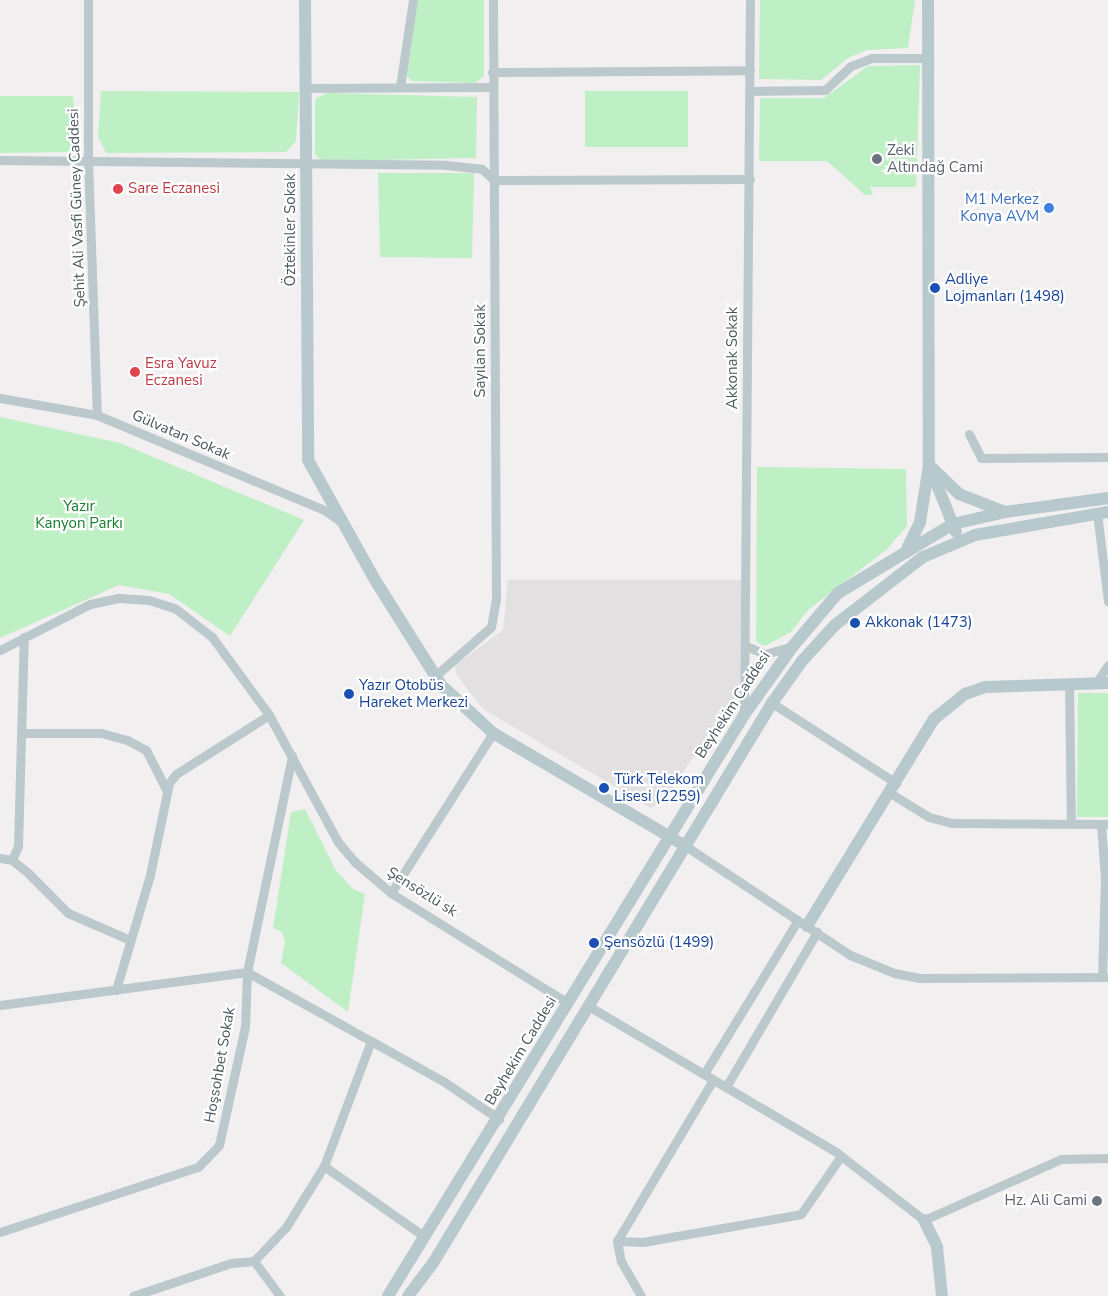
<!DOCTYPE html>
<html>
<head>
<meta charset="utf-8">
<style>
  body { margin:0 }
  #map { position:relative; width:1108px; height:1296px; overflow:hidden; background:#f2eff0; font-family:"Nunito Sans",sans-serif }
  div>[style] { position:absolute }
  .education>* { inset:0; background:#e3e0e2 }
  .green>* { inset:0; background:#bfefc4 }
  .street>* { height:9px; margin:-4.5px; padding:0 4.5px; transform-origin:4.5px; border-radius:4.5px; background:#bbc8cc }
  .secondary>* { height:12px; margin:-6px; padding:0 6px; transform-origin:6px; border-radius:6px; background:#b8c9ce }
  .dots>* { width:14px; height:14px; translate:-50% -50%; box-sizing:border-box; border:2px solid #fff; border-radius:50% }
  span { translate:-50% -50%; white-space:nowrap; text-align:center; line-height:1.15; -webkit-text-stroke:4.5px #fff; paint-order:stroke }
  .worship-label { font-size:15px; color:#5b616d }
  .left { translate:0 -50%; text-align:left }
  .right { translate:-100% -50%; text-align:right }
  .health-label { font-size:15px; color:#be3a42 }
  .shop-label { font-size:15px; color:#366cbe }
  .street-label { font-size:15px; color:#48585d }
  .transit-label { font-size:15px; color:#164399 }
  .park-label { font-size:15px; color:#187e2f }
</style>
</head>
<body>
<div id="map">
  <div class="education">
    <div style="clip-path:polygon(508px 580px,741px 580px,740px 692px,663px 800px,651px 808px,483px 709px,456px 674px,455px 665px,503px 630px)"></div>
  </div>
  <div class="green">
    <div style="clip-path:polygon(418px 0,484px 0,484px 76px,475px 83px,412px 81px,407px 76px)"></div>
    <div style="clip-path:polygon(760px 0,915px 0,908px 48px,867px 50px,848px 58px,821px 80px,759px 79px)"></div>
    <div style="clip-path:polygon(920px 65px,916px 187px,870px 187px,873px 195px,865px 195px,827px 161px,759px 161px,760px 98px,824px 98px,868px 66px)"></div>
    <div style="clip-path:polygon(101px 91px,299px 92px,296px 141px,286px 152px,106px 153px,98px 137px)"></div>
    <div style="clip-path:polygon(585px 91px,688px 91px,688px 147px,585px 147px)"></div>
    <div style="clip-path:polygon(327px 93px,477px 97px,476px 158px,322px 161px,315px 155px,315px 99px)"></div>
    <div style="clip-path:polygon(0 96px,73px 96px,77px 147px,72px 152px,0 153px)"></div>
    <div style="clip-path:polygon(378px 173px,474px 173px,472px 258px,380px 257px)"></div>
    <div style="clip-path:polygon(0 417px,120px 443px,304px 520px,230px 636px,169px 594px,119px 585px,0 638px)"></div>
    <div style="clip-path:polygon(757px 467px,906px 469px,907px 526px,886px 550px,808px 610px,791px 632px,765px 646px,756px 642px)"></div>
    <div style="clip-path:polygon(1078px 693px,1108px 693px,1108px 817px,1077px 817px)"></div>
    <div style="clip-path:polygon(305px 809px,335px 869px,353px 889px,365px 894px,348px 1012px,281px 963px,285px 941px,282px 932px,273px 928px,291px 812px)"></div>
  </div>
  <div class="street">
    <div style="left:88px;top:0;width:160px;rotate:90deg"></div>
    <div style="left:88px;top:160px;width:255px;rotate:88deg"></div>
    <div style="left:492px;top:72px;width:258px;rotate:-0.4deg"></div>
    <div style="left:400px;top:87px;width:88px;rotate:-81.5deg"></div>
    <div style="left:304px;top:88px;width:188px;rotate:-0.3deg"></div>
    <div style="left:750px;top:91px;width:75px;rotate:-0.8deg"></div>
    <div style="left:825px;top:90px;width:35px;rotate:-43deg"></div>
    <div style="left:851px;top:66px;width:22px;rotate:-21deg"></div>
    <div style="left:872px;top:58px;width:56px"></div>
    <div style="left:0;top:160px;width:446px;rotate:0.6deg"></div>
    <div style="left:446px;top:165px;width:36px;rotate:6deg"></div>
    <div style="left:482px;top:169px;width:16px;rotate:43deg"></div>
    <div style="left:494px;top:180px;width:256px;rotate:-0.2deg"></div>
    <div style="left:0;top:398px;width:98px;rotate:9.9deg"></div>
    <div style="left:97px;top:415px;width:248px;rotate:22.7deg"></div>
    <div style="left:326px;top:511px;width:17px;rotate:36deg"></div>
    <div style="left:969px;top:434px;width:27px;rotate:63deg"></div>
    <div style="left:981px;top:458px;width:127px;rotate:-0.5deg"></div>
    <div style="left:1097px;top:513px;width:89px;rotate:82.9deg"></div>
    <div style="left:746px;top:646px;width:21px;rotate:23deg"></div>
    <div style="left:765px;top:654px;width:29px;rotate:-16deg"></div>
    <div style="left:0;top:650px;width:101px;rotate:-27.1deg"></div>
    <div style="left:90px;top:604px;width:30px;rotate:-12deg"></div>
    <div style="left:119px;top:598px;width:30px;rotate:4deg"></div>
    <div style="left:149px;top:600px;width:28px;rotate:18deg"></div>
    <div style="left:176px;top:609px;width:46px;rotate:37.9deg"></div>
    <div style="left:212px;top:637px;width:97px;rotate:53.8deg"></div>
    <div style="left:269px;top:715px;width:110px;rotate:147.6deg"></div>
    <div style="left:176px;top:774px;width:11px;rotate:128deg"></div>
    <div style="left:169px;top:783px;width:94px;rotate:101.7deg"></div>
    <div style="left:150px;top:875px;width:120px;rotate:106.5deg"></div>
    <div style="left:435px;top:676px;width:74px;rotate:-41.2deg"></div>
    <div style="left:491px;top:627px;width:27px;rotate:-80deg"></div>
    <div style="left:496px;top:600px;width:600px;rotate:-90.29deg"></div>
    <div style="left:1096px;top:683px;width:22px;rotate:-56deg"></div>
    <div style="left:1069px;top:684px;width:139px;rotate:89.2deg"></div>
    <div style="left:772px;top:703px;width:148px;rotate:32.8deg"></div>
    <div style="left:269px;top:715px;width:145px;rotate:61.5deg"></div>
    <div style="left:338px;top:842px;width:26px;rotate:50deg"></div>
    <div style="left:355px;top:862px;width:48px;rotate:40.7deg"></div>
    <div style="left:391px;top:893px;width:208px;rotate:31.9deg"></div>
    <div style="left:744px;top:715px;width:715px;rotate:-89.52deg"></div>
    <div style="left:23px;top:733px;width:78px"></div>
    <div style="left:101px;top:733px;width:27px;rotate:15deg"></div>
    <div style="left:127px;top:740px;width:21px;rotate:28deg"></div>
    <div style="left:146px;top:750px;width:46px;rotate:62.9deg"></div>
    <div style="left:890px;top:793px;width:46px;rotate:31.6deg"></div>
    <div style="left:929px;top:817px;width:24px;rotate:15deg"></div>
    <div style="left:952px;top:823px;width:156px;rotate:0.4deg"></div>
    <div style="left:1101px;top:824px;width:54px;rotate:85.8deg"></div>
    <div style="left:1105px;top:878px;width:99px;rotate:91.7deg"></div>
    <div style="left:687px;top:847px;width:196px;rotate:33.5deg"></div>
    <div style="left:850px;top:955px;width:48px;rotate:22.2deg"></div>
    <div style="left:894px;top:973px;width:25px;rotate:11deg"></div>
    <div style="left:919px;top:978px;width:189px;rotate:-0.3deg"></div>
    <div style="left:0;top:858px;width:12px;rotate:9deg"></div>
    <div style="left:12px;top:860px;width:22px;rotate:39deg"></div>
    <div style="left:29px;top:874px;width:55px;rotate:45deg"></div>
    <div style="left:68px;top:913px;width:68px;rotate:23.5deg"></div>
    <div style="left:12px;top:860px;width:15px;rotate:-67deg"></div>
    <div style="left:18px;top:846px;width:209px;rotate:-88.4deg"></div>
    <div style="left:391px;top:893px;width:190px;rotate:-57.5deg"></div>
    <div style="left:0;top:1005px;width:249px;rotate:-7.6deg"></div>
    <div style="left:247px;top:972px;width:142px;rotate:29.1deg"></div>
    <div style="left:371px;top:1041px;width:134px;rotate:110.6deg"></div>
    <div style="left:324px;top:1166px;width:72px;rotate:121.9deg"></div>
    <div style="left:286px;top:1227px;width:47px;rotate:133.3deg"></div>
    <div style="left:254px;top:1261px;width:23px;rotate:175deg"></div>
    <div style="left:231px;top:1263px;width:103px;rotate:161.4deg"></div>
    <div style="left:590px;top:1007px;width:286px;rotate:30.5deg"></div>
    <div style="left:836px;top:1152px;width:111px;rotate:37.7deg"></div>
    <div style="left:924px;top:1220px;width:150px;rotate:-24deg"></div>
    <div style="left:1061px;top:1159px;width:47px;rotate:-1.2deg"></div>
    <div style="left:371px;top:1041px;width:82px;rotate:29.1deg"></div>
    <div style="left:443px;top:1081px;width:68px;rotate:34.2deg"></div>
    <div style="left:704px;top:1074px;width:180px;rotate:-58.6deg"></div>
    <div style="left:726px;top:1087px;width:180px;rotate:-59.6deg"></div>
    <div style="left:324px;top:1166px;width:123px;rotate:35.1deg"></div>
    <div style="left:0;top:1232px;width:208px;rotate:-18.2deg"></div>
    <div style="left:198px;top:1167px;width:30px;rotate:-46deg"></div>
    <div style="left:219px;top:1145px;width:121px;rotate:-77.6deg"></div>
    <div style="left:245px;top:1027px;width:55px;rotate:-87.9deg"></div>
    <div style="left:247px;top:972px;width:221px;rotate:-78.2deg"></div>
    <div style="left:617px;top:1241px;width:26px;rotate:2deg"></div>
    <div style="left:643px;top:1242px;width:160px;rotate:-10deg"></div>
    <div style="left:801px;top:1214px;width:70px;rotate:-55.4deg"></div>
    <div style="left:254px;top:1261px;width:44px;rotate:53.4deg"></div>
    <div style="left:641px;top:1296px;width:39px;rotate:-120deg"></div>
    <div style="left:621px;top:1262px;width:21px;rotate:-101deg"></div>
    <div style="left:617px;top:1241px;width:187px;rotate:-59.2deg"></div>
  </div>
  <div class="secondary">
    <div style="left:305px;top:0;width:460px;rotate:89.6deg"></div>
    <div style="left:308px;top:460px;width:137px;rotate:60.8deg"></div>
    <div style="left:375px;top:580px;width:124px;rotate:57.8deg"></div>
    <div style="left:441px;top:685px;width:71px;rotate:42.7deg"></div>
    <div style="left:493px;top:733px;width:225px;rotate:30.4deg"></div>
    <div style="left:928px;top:0;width:465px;rotate:89.9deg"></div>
    <div style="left:929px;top:465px;width:72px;rotate:68.1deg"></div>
    <div style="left:907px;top:549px;width:30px;rotate:-64deg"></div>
    <div style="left:920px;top:522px;width:58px;rotate:-81deg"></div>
    <div style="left:929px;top:465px;width:42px;rotate:44deg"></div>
    <div style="left:959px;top:494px;width:49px;rotate:21.4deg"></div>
    <div style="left:807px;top:926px;width:243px;rotate:-58.5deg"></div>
    <div style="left:934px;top:719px;width:40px;rotate:-39deg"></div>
    <div style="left:965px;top:694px;width:21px;rotate:-19deg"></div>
    <div style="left:985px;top:687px;width:123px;rotate:-1.9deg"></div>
    <div style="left:924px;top:1220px;width:30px;rotate:64deg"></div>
    <div style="left:937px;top:1247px;width:49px;rotate:84.2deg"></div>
    <div style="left:388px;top:1296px;width:681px;rotate:-58.5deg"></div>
    <div style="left:744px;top:715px;width:85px;rotate:-54.6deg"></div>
    <div style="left:793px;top:646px;width:70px;rotate:-49.7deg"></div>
    <div style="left:838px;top:593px;width:134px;rotate:-31deg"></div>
    <div style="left:953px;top:524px;width:53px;rotate:-13deg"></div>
    <div style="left:1005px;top:512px;width:104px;rotate:-7.7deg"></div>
    <div style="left:408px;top:1296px;width:41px;rotate:-52.9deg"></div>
    <div style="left:433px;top:1263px;width:655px;rotate:-58.81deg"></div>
    <div style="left:772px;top:703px;width:52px;rotate:-54.5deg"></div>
    <div style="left:802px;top:661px;width:49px;rotate:-47.5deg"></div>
    <div style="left:835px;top:625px;width:111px;rotate:-37.7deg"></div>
    <div style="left:923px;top:557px;width:56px;rotate:-22.9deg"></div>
    <div style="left:975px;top:535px;width:135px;rotate:-9.8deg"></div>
  </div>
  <div class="dots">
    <div style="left:877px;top:159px;background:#6b7280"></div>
    <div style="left:118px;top:189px;background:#e0444e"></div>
    <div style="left:1049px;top:208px;background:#3f7fe0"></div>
    <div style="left:935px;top:288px;background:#1a4fb4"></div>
    <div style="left:135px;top:372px;background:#e0444e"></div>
    <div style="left:855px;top:623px;background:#1a4fb4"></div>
    <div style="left:349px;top:694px;background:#1a4fb4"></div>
    <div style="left:604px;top:788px;background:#1a4fb4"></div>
    <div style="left:594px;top:943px;background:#1a4fb4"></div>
    <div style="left:1097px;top:1201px;background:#6b7280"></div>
  </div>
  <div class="worship-label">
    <span class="left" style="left:887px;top:159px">Zeki<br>Altındağ Cami</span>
    <span class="right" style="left:1087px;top:1201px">Hz. Ali Cami</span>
  </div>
  <div class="health-label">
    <span class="left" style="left:128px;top:189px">Sare Eczanesi</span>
    <span class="left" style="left:145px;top:372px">Esra Yavuz<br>Eczanesi</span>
  </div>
  <div class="shop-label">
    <span class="right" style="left:1039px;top:208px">M1 Merkez<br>Konya AVM</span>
  </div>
  <div class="street-label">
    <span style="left:77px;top:208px;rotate:-92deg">Şehit Ali Vasfi Güney Caddesi</span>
    <span style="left:291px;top:230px;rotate:-90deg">Öztekinler Sokak</span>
    <span style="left:481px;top:351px;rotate:-90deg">Sayılan Sokak</span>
    <span style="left:733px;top:358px;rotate:-90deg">Akkonak Sokak</span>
    <span style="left:181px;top:435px;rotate:23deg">Gülvatan Sokak</span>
    <span style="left:733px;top:705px;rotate:-57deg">Beyhekim Caddesi</span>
    <span style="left:422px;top:892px;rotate:32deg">Şensözlü sk</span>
    <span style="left:521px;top:1051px;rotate:-59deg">Beyhekim Caddesi</span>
    <span style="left:220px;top:1065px;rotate:-80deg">Hoşsohbet Sokak</span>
  </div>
  <div class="transit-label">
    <span class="left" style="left:945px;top:288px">Adliye<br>Lojmanları (1498)</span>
    <span class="left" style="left:865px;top:623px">Akkonak (1473)</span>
    <span class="left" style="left:359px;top:694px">Yazır Otobüs<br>Hareket Merkezi</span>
    <span class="left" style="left:614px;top:788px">Türk Telekom<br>Lisesi (2259)</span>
    <span class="left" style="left:604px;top:943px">Şensözlü (1499)</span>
  </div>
  <div class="park-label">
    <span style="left:79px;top:515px">Yazır<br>Kanyon Parkı</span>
  </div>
</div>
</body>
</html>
